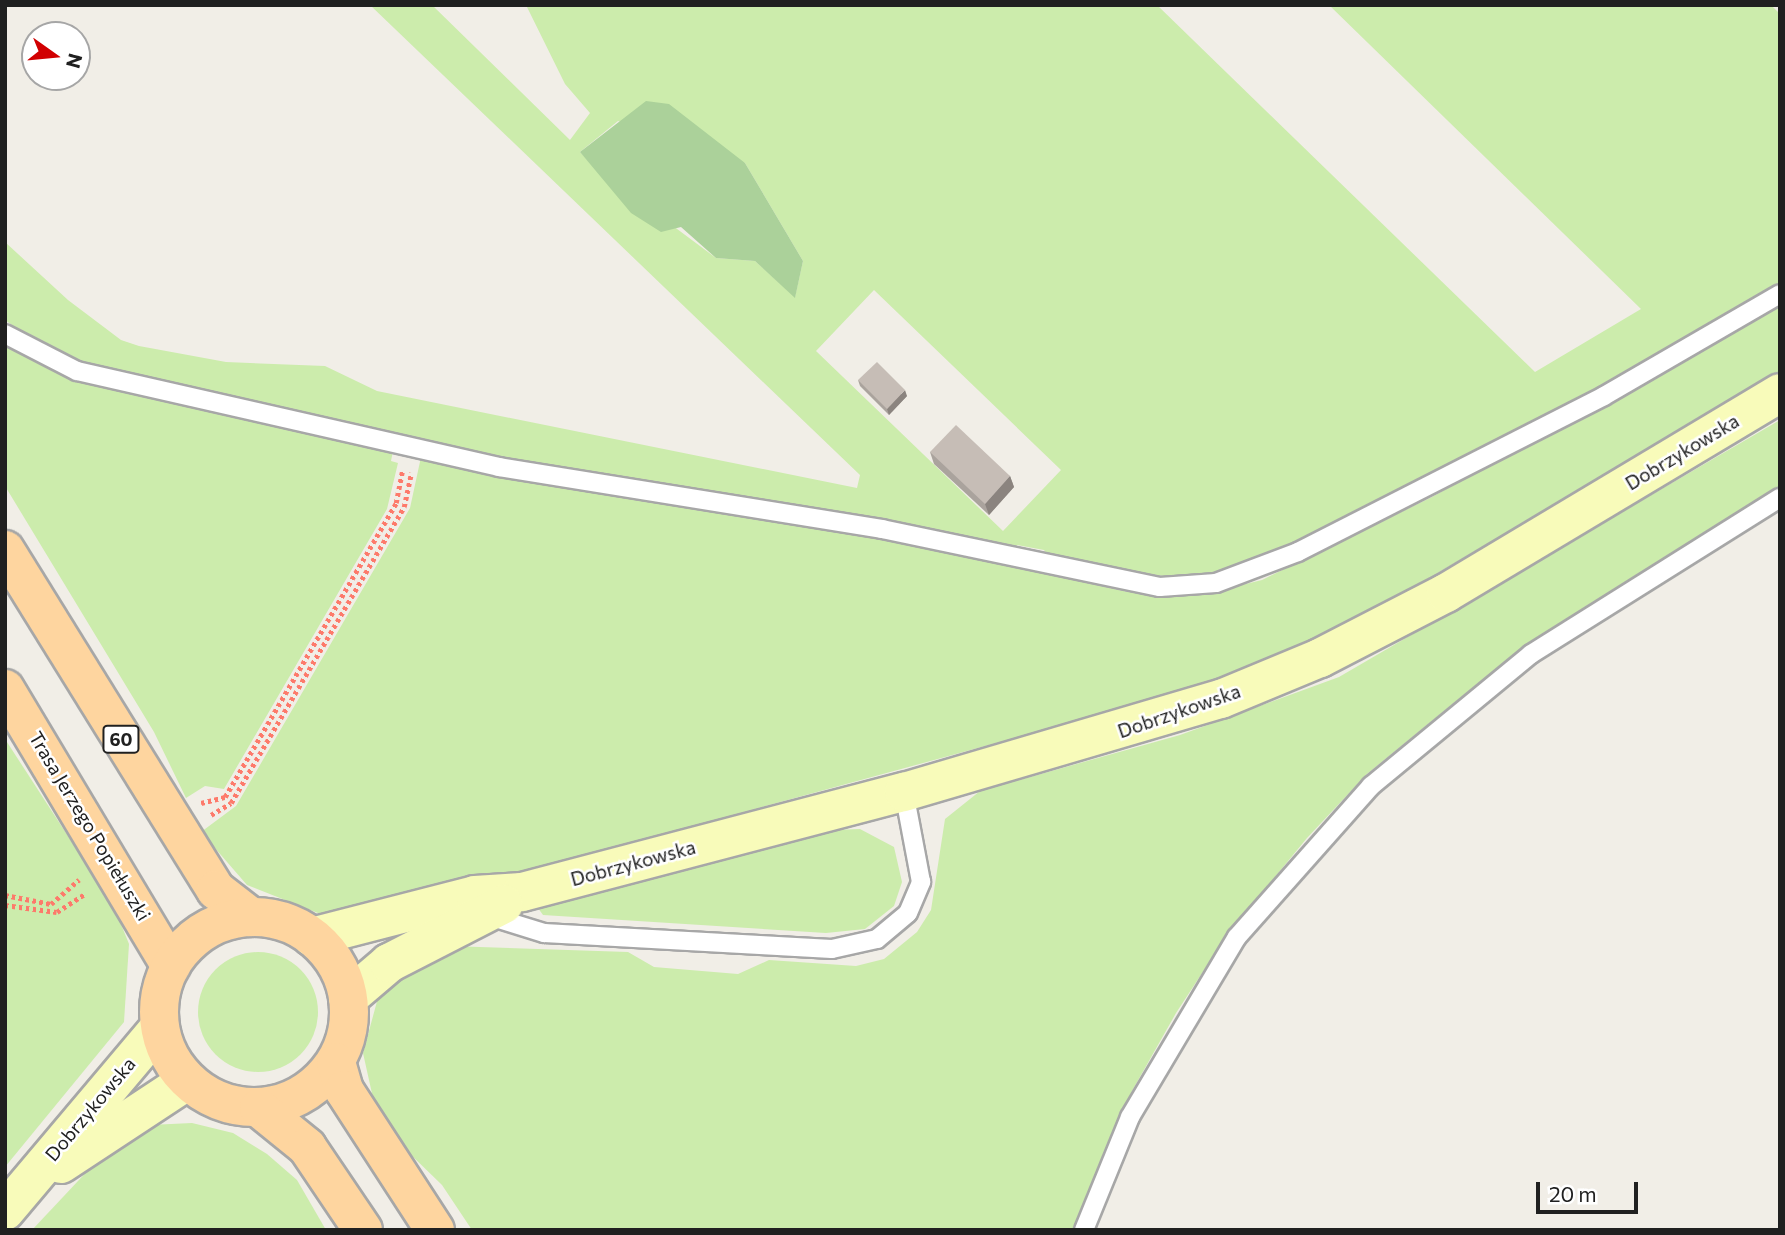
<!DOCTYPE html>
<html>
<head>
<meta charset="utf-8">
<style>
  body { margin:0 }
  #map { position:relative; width:1785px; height:1235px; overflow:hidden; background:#f1eee7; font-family:Commissioner,sans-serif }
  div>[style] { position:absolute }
  .grass>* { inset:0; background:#ccecac }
  .round { border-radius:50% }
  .forest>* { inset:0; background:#abd19a }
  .path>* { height:4.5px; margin-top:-2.25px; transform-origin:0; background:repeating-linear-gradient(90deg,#fd7a6b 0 3.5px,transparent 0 7px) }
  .roads { filter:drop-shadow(2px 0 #a7a7a7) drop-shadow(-2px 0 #a7a7a7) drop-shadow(0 2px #a7a7a7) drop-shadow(0 -2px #a7a7a7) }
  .service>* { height:18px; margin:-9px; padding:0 9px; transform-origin:9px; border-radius:9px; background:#fff }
  .secondary>* { height:38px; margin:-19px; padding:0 19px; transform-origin:19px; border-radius:19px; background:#f8fbba }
  .primary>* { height:38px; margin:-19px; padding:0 19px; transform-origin:19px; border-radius:19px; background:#fed59f }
  .primary>.ring { margin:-19px; padding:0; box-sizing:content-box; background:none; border:38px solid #fed59f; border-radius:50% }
  .wall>* { inset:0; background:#aaa39d }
  .shaded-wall>* { inset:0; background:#8b847f }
  .building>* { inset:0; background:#c6bdb6 }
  span { translate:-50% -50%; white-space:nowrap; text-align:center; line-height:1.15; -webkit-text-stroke:5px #fff; paint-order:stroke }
  .shield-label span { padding:2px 5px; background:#fff; border:2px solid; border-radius:5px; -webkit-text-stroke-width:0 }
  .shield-label { font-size:18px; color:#202020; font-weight:700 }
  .street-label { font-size:19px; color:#202020 }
  .frame { position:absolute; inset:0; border:7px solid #202020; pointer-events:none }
  .north { position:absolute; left:21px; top:21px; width:70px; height:70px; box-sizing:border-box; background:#fff; border:2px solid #a6a6a6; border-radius:50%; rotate:105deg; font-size:19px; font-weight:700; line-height:28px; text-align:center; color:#202020 }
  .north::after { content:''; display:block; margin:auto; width:24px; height:32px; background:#d10001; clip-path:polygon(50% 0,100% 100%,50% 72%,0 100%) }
  .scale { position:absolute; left:1536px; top:1182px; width:102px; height:32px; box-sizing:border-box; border:4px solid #202020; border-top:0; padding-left:9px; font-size:21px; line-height:24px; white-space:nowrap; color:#202020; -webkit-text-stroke:5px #fff; paint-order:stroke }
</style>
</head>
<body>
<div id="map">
  <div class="grass">
    <div style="clip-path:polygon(evenodd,370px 5px,432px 5px,570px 140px,590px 113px,565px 84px,526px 5px,1157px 5px,1535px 372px,1641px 309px,1329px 5px,1771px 5px,1780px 14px,1780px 286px,1524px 431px,1284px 551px,1244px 567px,1175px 578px,1049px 557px,1044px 550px,1017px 545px,1015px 551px,521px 464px,85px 365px,49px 351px,5px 320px,5px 242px,68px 300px,121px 340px,139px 346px,226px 362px,325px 366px,377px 391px,857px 488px,860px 475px,370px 5px,618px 121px,745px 163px,803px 261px,795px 297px,755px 261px,716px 258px,594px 167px,580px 152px,618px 121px,370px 5px,874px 290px,1061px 470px,1003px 531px,816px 351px,874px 290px)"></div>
    <div style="clip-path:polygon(1780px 303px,1780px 373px,1352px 623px,1194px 689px,484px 883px,328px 917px,247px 885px,201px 832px,236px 806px,410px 508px,421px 457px,574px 489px,898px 541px,1128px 592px,1209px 593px,1262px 580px,1432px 497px)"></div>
    <div style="clip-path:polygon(5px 343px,73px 379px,393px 451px,391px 461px,398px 463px,387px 509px,224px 789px,205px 786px,186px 798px,154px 732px,5px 486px)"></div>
    <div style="clip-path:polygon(1780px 420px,1780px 488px,1477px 684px,1367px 774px,1307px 838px,1225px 938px,1176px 1013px,1132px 1091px,1077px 1230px,472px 1230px,442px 1185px,407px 1151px,373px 1098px,363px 1053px,379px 994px,394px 976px,449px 946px,628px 952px,654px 967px,738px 974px,769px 960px,856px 966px,884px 959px,917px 932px,931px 910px,945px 819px,980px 791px,1180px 735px,1339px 677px)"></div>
    <div style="clip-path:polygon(5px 739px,114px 907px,129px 944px,124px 1022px,5px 1167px)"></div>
    <div style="clip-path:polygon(860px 829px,894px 847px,902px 882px,894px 906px,865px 929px,826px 933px,543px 915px,538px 908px,832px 830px)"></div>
    <div class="round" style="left:198px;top:952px;width:120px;height:120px"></div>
    <div style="clip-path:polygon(192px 1123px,233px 1133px,267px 1154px,297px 1180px,326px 1230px,32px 1230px,109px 1148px,150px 1125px)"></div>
  </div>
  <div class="forest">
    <div style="clip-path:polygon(646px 101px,669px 104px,745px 163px,803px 261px,795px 298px,755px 261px,716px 258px,681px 227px,661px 232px,631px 213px,580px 152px)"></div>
  </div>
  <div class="path">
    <div style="left:201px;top:803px;width:25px;rotate:-14deg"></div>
    <div style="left:225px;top:797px;width:340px;rotate:-59.8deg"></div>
    <div style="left:396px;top:503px;width:32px;rotate:-79deg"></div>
    <div style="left:211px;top:815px;width:23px;rotate:-31deg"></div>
    <div style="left:231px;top:803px;width:343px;rotate:-59.7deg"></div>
    <div style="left:404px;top:507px;width:35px;rotate:-78deg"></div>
    <div style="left:5px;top:895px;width:47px;rotate:11.1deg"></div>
    <div style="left:51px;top:904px;width:37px;rotate:-41deg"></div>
    <div style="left:5px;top:905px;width:52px;rotate:7.7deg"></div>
    <div style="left:57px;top:912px;width:33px;rotate:-33deg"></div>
  </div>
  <div class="roads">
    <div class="service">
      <div style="left:5px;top:334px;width:81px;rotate:27.2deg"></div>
      <div style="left:77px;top:371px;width:433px;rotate:12.8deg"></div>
      <div style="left:499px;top:467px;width:388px;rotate:9.2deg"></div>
      <div style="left:882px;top:529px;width:284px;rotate:11.8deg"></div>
      <div style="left:1160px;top:587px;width:56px;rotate:-4.1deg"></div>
      <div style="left:1216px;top:583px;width:88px;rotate:-20.7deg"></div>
      <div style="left:1298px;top:552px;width:343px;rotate:-27deg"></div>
      <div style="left:1604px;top:396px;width:203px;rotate:-30.1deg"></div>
      <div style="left:489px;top:916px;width:58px;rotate:17.2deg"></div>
      <div style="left:544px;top:933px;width:288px;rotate:3.2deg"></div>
      <div style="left:832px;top:949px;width:46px;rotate:-12.5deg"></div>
      <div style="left:877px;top:939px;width:40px;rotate:-40deg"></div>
      <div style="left:908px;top:913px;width:34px;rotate:-67deg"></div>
      <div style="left:921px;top:882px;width:92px;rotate:-100.7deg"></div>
      <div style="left:1084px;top:1230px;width:122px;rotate:-67.8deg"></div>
      <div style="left:1130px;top:1117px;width:209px;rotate:-59.3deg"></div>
      <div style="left:1237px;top:937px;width:202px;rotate:-48.4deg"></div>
      <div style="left:1371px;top:786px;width:207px;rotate:-39.5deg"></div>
      <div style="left:1531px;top:654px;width:294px;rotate:-32.1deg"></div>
    </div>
    <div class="secondary">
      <div style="left:312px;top:937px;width:168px;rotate:-14.4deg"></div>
      <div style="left:475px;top:895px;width:47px;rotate:-3.7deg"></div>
      <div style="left:522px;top:892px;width:395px;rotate:-14.7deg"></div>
      <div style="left:904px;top:792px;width:330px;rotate:-16.4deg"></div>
      <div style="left:1221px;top:699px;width:107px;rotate:-22.5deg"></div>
      <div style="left:1320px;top:658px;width:142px;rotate:-27.3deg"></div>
      <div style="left:1446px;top:593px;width:389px;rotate:-30.9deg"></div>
      <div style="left:348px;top:998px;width:54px;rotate:-40.5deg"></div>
      <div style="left:389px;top:963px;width:129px;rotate:-27.2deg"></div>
      <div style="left:61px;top:1164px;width:151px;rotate:-33.4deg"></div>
      <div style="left:5px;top:1211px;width:239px;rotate:-49.9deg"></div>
    </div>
    <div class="primary">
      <div style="left:5px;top:550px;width:400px;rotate:58.2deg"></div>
      <div style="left:216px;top:890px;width:44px;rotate:37.6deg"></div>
      <div style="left:5px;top:689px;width:323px;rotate:59.1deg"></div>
      <div class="ring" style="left:159px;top:917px;width:152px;height:152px"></div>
      <div style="left:336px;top:1062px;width:29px;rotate:74deg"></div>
      <div style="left:344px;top:1090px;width:167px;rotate:57deg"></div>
      <div style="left:259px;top:1108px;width:62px;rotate:39.1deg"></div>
      <div style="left:307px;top:1147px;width:100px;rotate:56deg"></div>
    </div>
  </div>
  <div class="wall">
    <div style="clip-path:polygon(858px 380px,907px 396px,889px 415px,860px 386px)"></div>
    <div style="clip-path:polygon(930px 452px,1010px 476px,1014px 487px,989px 515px,934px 464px)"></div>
  </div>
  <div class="shaded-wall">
    <div style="clip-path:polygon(905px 390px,907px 396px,889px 415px,887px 409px)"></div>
    <div style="clip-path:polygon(1010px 476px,1014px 487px,989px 515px,985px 504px)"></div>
  </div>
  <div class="building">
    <div style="clip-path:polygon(877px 362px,905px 390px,887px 409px,858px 380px)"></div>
    <div style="clip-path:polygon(956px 425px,1010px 476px,985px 504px,930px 452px)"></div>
  </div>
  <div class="shield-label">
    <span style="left:121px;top:739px">60</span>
  </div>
  <div class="street-label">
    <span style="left:1682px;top:452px;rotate:-31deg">Dobrzykowska</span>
    <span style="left:1179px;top:711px;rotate:-19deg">Dobrzykowska</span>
    <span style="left:90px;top:826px;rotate:59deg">Trasa Jerzego Popiełuszki</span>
    <span style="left:633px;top:863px;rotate:-15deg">Dobrzykowska</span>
    <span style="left:90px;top:1109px;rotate:-50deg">Dobrzykowska</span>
  </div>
  <div class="frame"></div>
  <div class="north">N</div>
  <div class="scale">20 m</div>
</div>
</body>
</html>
